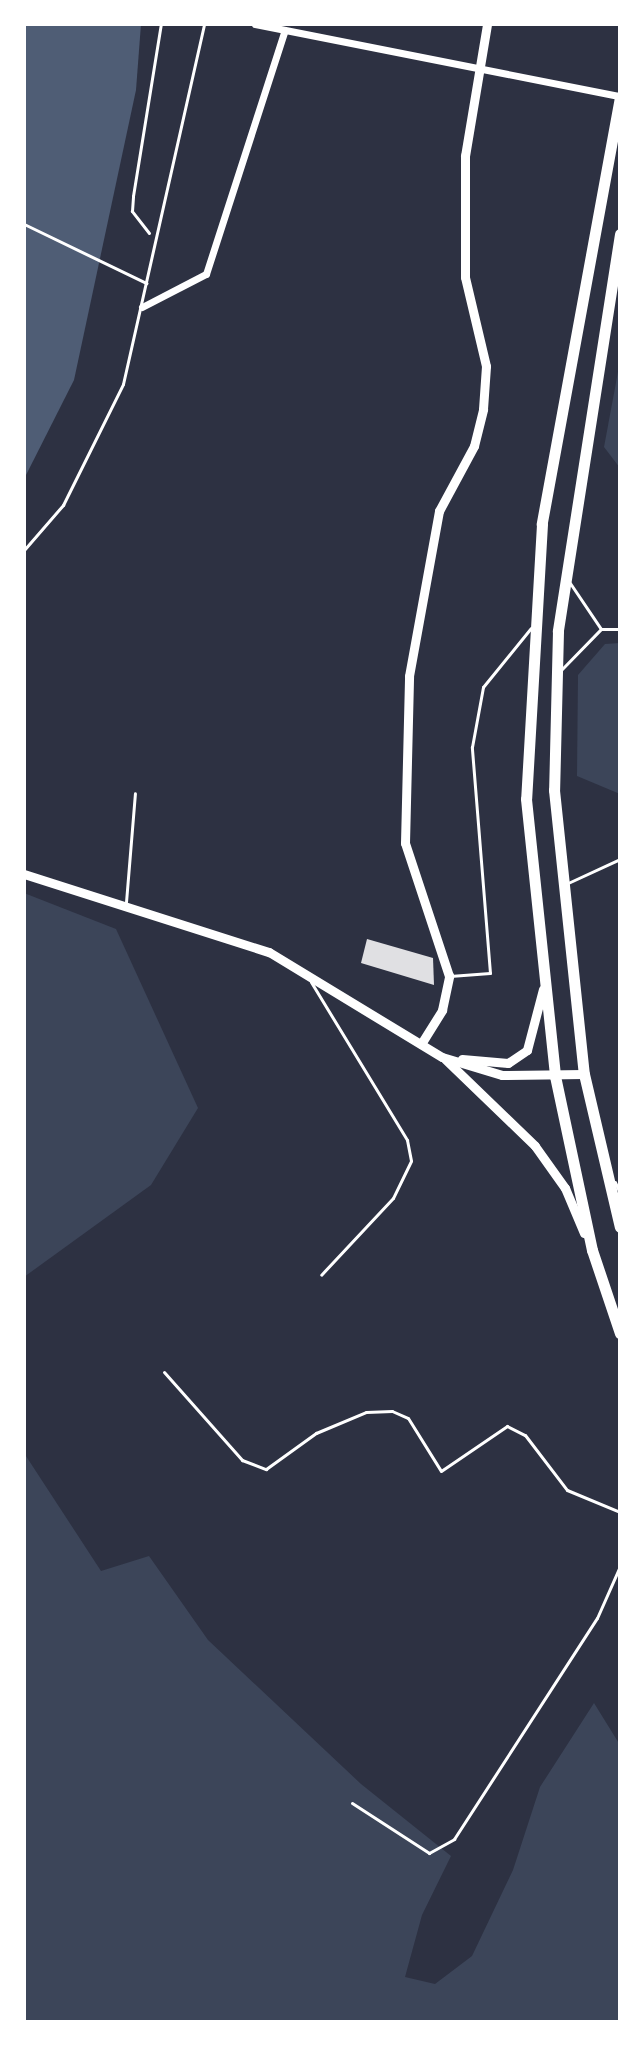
<!DOCTYPE html>
<html>
<head>
<meta charset="utf-8">
<style>
  body { margin:0 }
  #map { position:relative; width:644px; height:2046px; overflow:hidden; background:#2d3142; font-family:"DM Sans",sans-serif }
  div>[style] { position:absolute }
  .green>* { inset:0; background:#3c4559 }
  .water>* { inset:0; background:#4f5d75 }
  .building>* { inset:0; background:#e0e0e3 }
  .path>* { height:3px; margin:-1.5px; padding:0 1.5px; transform-origin:1.5px; border-radius:1.5px; background:#fff }
  .service>* { height:3px; margin:-1.5px; padding:0 1.5px; transform-origin:1.5px; border-radius:1.5px; background:#fff }
  .minor>* { height:7px; margin:-3.5px; padding:0 3.5px; transform-origin:3.5px; border-radius:3.5px; background:#fff }
  .tertiary>* { height:9px; margin:-4.5px; padding:0 4.5px; transform-origin:4.5px; border-radius:4.5px; background:#fff }
  .primary>* { height:11px; margin:-5.5px; padding:0 5.5px; transform-origin:5.5px; border-radius:5.5px; background:#fff }
  span { translate:-50% -50%; white-space:nowrap; text-align:center; line-height:1.15; -webkit-text-stroke:6px #fff; paint-order:stroke }
  .frame { position:absolute; inset:0; border:26px solid #fff; pointer-events:none }
</style>
</head>
<body>
<div id="map">
  <div class="green">
    <div style="clip-path:polygon(620px 361px,620px 468px,604px 447px)"></div>
    <div style="clip-path:polygon(620px 643px,620px 794px,577px 776px,578px 675px,605px 644px)"></div>
    <div style="clip-path:polygon(24px 893px,116px 929px,198px 1108px,151px 1185px,24px 1277px)"></div>
    <div style="clip-path:polygon(24px 1453px,101px 1571px,149px 1556px,208px 1640px,361px 1784px,451px 1856px,422px 1915px,405px 1977px,435px 1984px,472px 1956px,513px 1870px,540px 1787px,594px 1703px,620px 1745px,620px 2022px,24px 2022px)"></div>
  </div>
  <div class="water">
    <div style="clip-path:polygon(24px 24px,141px 24px,136px 90px,74px 380px,24px 479px)"></div>
  </div>
  <div class="building">
    <div style="clip-path:polygon(367px 939px,433px 958px,434px 985px,361px 963px)"></div>
  </div>
  <div class="path">
    <div style="left:149px;top:233px;width:28px;rotate:-128deg"></div>
    <div style="left:132px;top:211px;width:15px;rotate:-86deg"></div>
    <div style="left:133px;top:196px;width:174px;rotate:-80.8deg"></div>
  </div>
  <div class="service">
    <div style="left:24px;top:224px;width:136px;rotate:25.8deg"></div>
    <div style="left:24px;top:550px;width:60px;rotate:-49.1deg"></div>
    <div style="left:63px;top:505px;width:135px;rotate:-63.6deg"></div>
    <div style="left:123px;top:384px;width:369px;rotate:-77.3deg"></div>
    <div style="left:570px;top:583px;width:55px;rotate:56deg"></div>
    <div style="left:562px;top:669px;width:56px;rotate:-45.7deg"></div>
    <div style="left:601px;top:629px;width:19px"></div>
    <div style="left:568px;top:883px;width:57px;rotate:-24.8deg"></div>
    <div style="left:126px;top:902px;width:109px;rotate:-85.3deg"></div>
    <div style="left:450px;top:976px;width:40px;rotate:-4.3deg"></div>
    <div style="left:490px;top:973px;width:227px;rotate:-94.6deg"></div>
    <div style="left:472px;top:747px;width:61px;rotate:-79.6deg"></div>
    <div style="left:483px;top:687px;width:76px;rotate:-50.9deg"></div>
    <div style="left:311px;top:982px;width:185px;rotate:58.7deg"></div>
    <div style="left:407px;top:1140px;width:21px;rotate:79deg"></div>
    <div style="left:411px;top:1161px;width:41px;rotate:115.9deg"></div>
    <div style="left:393px;top:1198px;width:105px;rotate:133.1deg"></div>
    <div style="left:615px;top:1182px;width:12px;rotate:66deg"></div>
    <div style="left:164px;top:1372px;width:118px;rotate:48.4deg"></div>
    <div style="left:242px;top:1460px;width:26px;rotate:21deg"></div>
    <div style="left:266px;top:1469px;width:62px;rotate:-35.8deg"></div>
    <div style="left:316px;top:1433px;width:54px;rotate:-22.8deg"></div>
    <div style="left:366px;top:1412px;width:26px;rotate:-2deg"></div>
    <div style="left:392px;top:1411px;width:17px;rotate:24deg"></div>
    <div style="left:408px;top:1418px;width:62px;rotate:58.1deg"></div>
    <div style="left:441px;top:1471px;width:80px;rotate:-34.3deg"></div>
    <div style="left:507px;top:1426px;width:20px;rotate:27deg"></div>
    <div style="left:525px;top:1435px;width:69px;rotate:52.6deg"></div>
    <div style="left:567px;top:1490px;width:57px;rotate:22.5deg"></div>
    <div style="left:352px;top:1803px;width:92px;rotate:33deg"></div>
    <div style="left:429px;top:1853px;width:29px;rotate:-29deg"></div>
    <div style="left:454px;top:1839px;width:263px;rotate:-57.1deg"></div>
    <div style="left:597px;top:1618px;width:57px;rotate:-66.1deg"></div>
  </div>
  <div class="minor">
    <div style="left:255px;top:24px;width:372px;rotate:11.2deg"></div>
    <div style="left:142px;top:307px;width:72px;rotate:-27.3deg"></div>
    <div style="left:206px;top:274px;width:256px;rotate:-72.1deg"></div>
  </div>
  <div class="tertiary">
    <div style="left:24px;top:874px;width:257px;rotate:17.7deg"></div>
    <div style="left:269px;top:952px;width:202px;rotate:31.3deg"></div>
    <div style="left:442px;top:1057px;width:63px;rotate:16.7deg"></div>
    <div style="left:502px;top:1075px;width:82px;rotate:-0.7deg"></div>
    <div style="left:421px;top:1044px;width:40px;rotate:-58deg"></div>
    <div style="left:442px;top:1010px;width:35px;rotate:-78deg"></div>
    <div style="left:449px;top:976px;width:140px;rotate:-108.3deg"></div>
    <div style="left:405px;top:843px;width:167px;rotate:-88.6deg"></div>
    <div style="left:409px;top:676px;width:168px;rotate:-79.7deg"></div>
    <div style="left:439px;top:511px;width:74px;rotate:-61.7deg"></div>
    <div style="left:474px;top:446px;width:38px;rotate:-76deg"></div>
    <div style="left:483px;top:409px;width:43px;rotate:-86deg"></div>
    <div style="left:486px;top:366px;width:91px;rotate:-103.3deg"></div>
    <div style="left:465px;top:277px;width:121px;rotate:-90deg"></div>
    <div style="left:465px;top:156px;width:134px;rotate:-80.5deg"></div>
    <div style="left:445px;top:1059px;width:125px;rotate:44deg"></div>
    <div style="left:535px;top:1146px;width:52px;rotate:54.5deg"></div>
    <div style="left:565px;top:1188px;width:49px;rotate:67.1deg"></div>
    <div style="left:462px;top:1059px;width:46px;rotate:5deg"></div>
    <div style="left:508px;top:1063px;width:23px;rotate:-34deg"></div>
    <div style="left:527px;top:1050px;width:63px;rotate:-75.3deg"></div>
  </div>
  <div class="primary">
    <div style="left:620px;top:97px;width:434px;rotate:100.4deg"></div>
    <div style="left:542px;top:524px;width:275px;rotate:93.3deg"></div>
    <div style="left:526px;top:799px;width:279px;rotate:84deg"></div>
    <div style="left:555px;top:1076px;width:178px;rotate:78deg"></div>
    <div style="left:592px;top:1250px;width:88px;rotate:71.4deg"></div>
    <div style="left:620px;top:234px;width:402px;rotate:98.9deg"></div>
    <div style="left:558px;top:631px;width:159px;rotate:91.4deg"></div>
    <div style="left:554px;top:790px;width:286px;rotate:84deg"></div>
    <div style="left:584px;top:1074px;width:157px;rotate:76.8deg"></div>
  </div>
  <div class="frame"></div>
</div>
</body>
</html>
